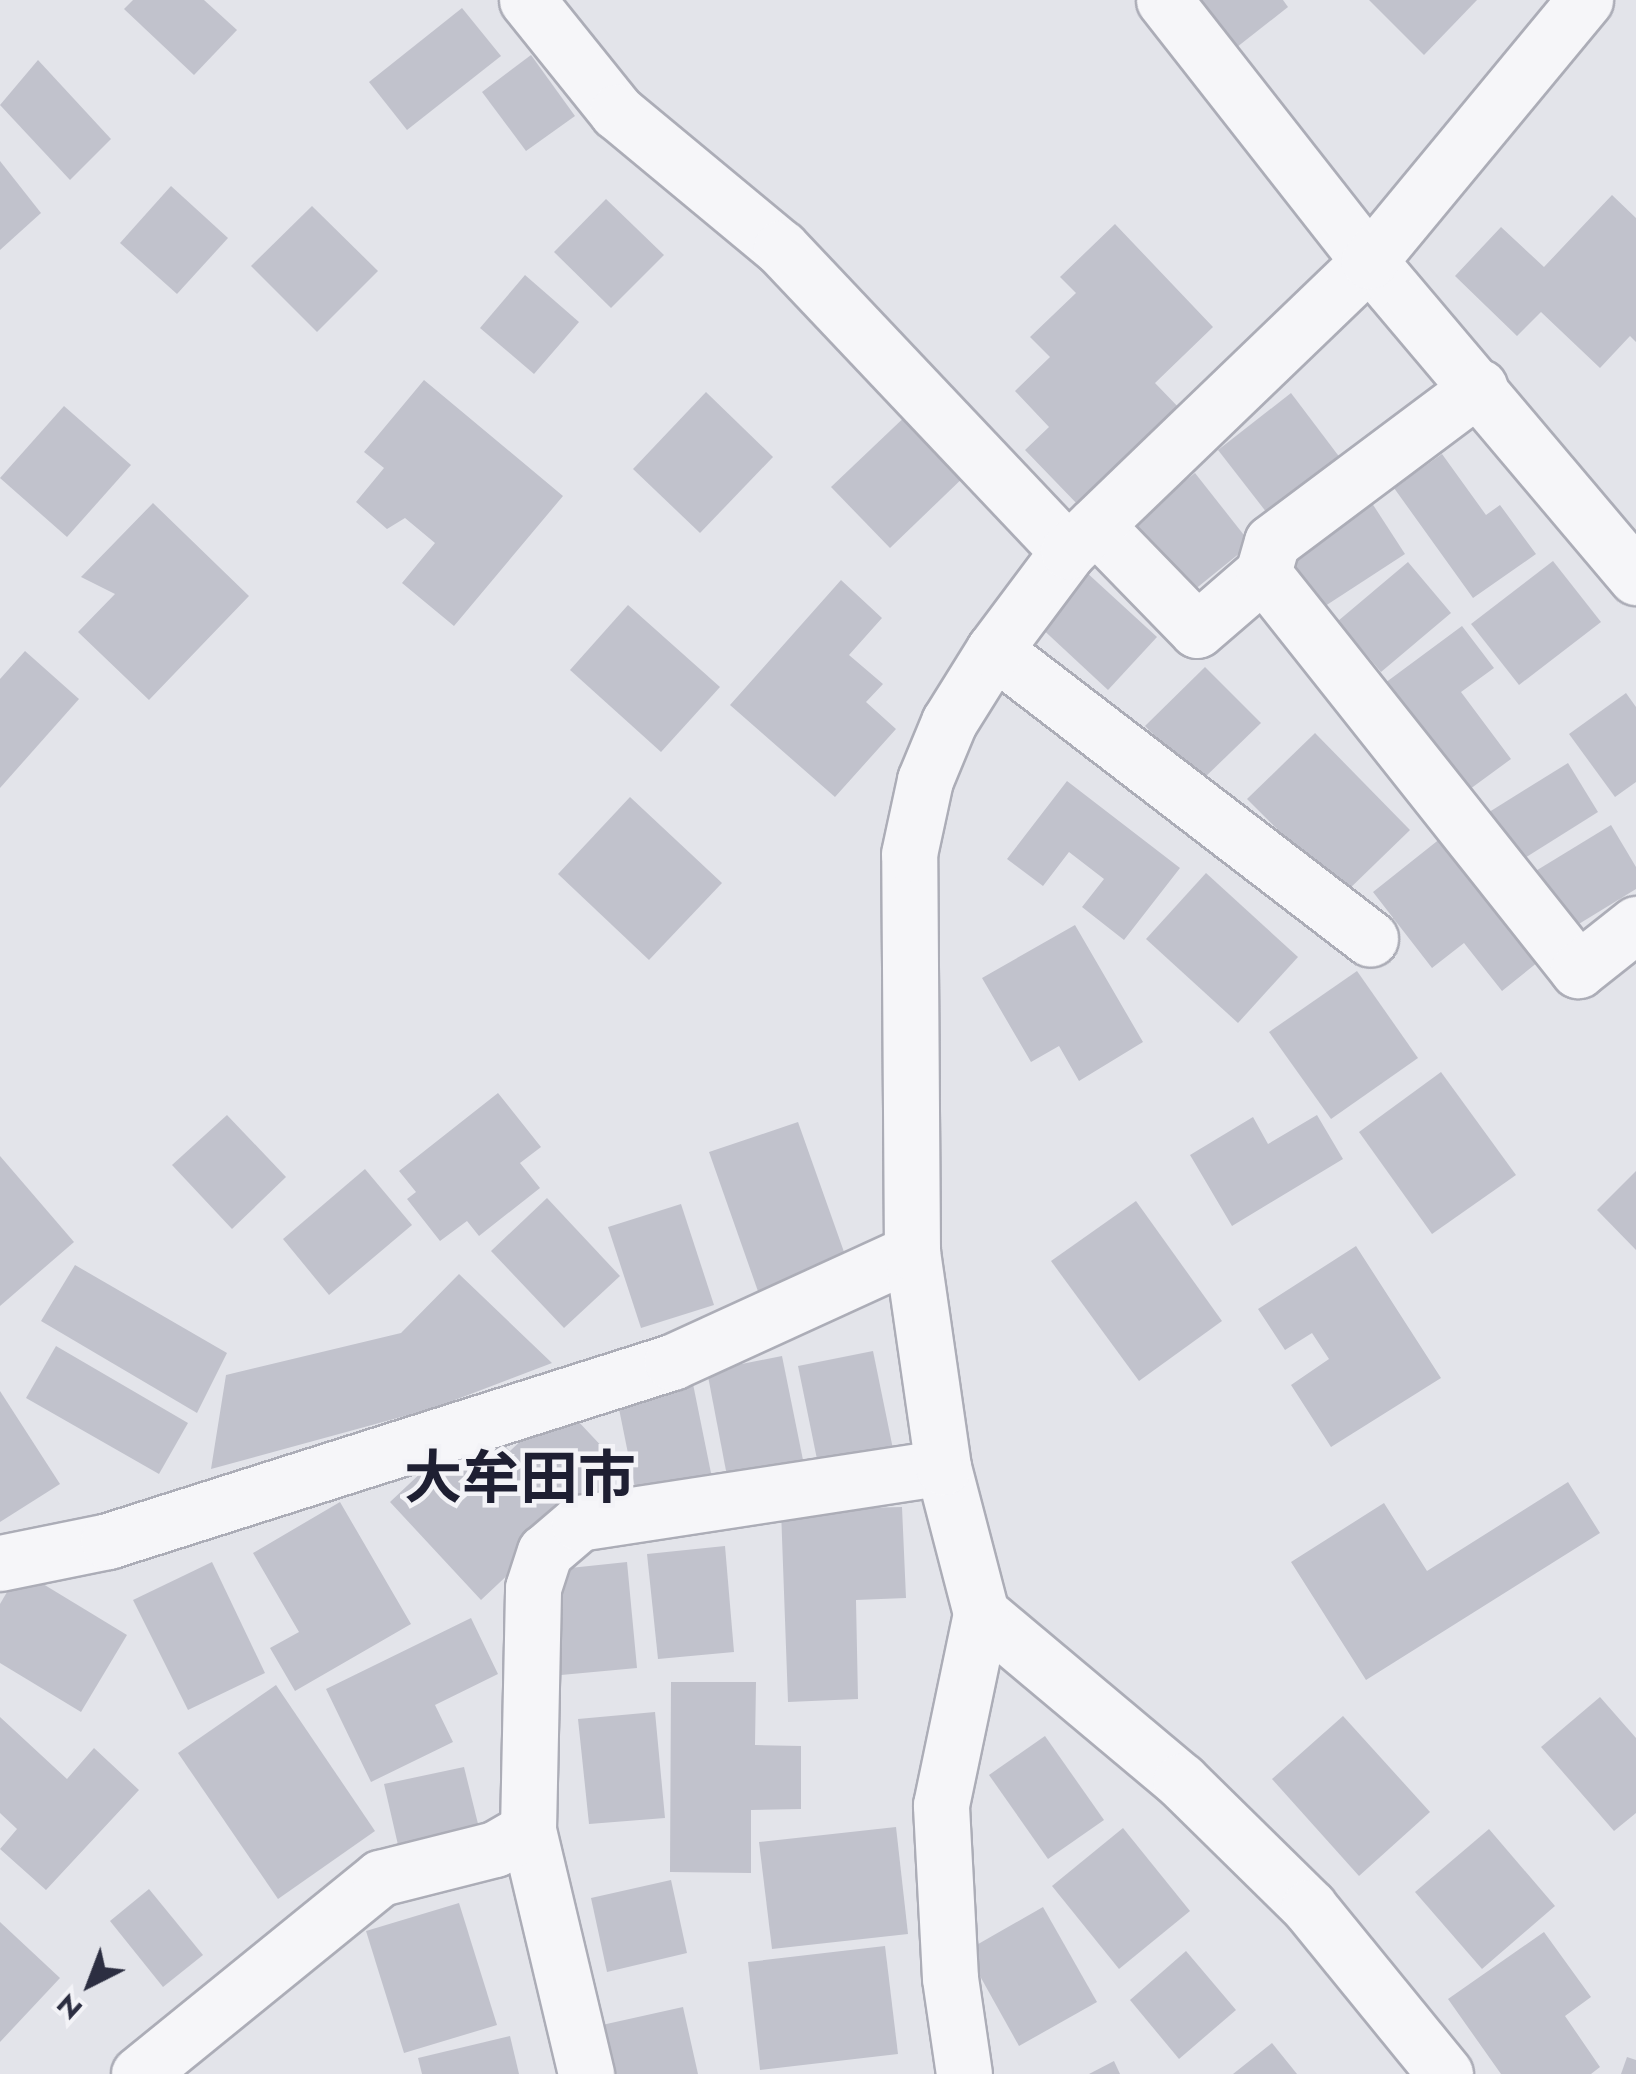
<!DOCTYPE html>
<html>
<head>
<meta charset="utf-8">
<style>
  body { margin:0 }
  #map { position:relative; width:1636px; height:2074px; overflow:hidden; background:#e3e4ea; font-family:Jost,"Noto Sans JP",sans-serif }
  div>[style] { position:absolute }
  .building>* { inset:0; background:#c1c2cc }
  .roads { filter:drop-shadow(2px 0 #acadb7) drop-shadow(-2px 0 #acadb7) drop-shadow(0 2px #acadb7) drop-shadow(0 -2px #acadb7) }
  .minor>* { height:55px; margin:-27.5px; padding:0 27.5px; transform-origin:27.5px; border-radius:27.5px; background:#f6f6f9 }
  span { translate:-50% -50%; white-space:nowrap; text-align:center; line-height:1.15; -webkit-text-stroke:9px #f3f3f7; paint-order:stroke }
  .town-label { font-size:58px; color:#1e1f32; font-weight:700 }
  .north { position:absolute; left:40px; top:1934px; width:100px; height:100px; -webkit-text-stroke:8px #f3f3f7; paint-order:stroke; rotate:222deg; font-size:28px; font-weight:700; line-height:40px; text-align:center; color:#2c2e41 }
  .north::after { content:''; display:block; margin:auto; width:35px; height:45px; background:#2c2e41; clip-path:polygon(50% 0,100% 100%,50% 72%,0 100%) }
</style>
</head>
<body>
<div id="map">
  <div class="building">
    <div style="clip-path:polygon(133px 0,204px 0,237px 30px,194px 75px,124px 9px)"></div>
    <div style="clip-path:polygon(1192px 0,1283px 0,1288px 7px,1232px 51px)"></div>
    <div style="clip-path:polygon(1369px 0,1477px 0,1424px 55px)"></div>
    <div style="clip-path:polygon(462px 8px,501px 56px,407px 130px,369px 82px)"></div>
    <div style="clip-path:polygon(531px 55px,575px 116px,526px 151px,482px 92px)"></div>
    <div style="clip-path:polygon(38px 60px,111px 139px,70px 180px,0 105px)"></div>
    <div style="clip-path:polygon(0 161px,41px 213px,0 250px)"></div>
    <div style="clip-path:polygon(171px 186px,228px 238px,177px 294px,120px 243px)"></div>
    <div style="clip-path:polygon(1612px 195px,1636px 218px,1636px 342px,1630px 336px,1600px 368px,1541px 312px,1517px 336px,1455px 276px,1501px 227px,1544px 267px)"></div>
    <div style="clip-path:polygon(606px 199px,664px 255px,611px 308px,554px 252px)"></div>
    <div style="clip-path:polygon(312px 206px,378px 271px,317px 332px,251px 266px)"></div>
    <div style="clip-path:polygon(1115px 224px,1213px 327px,1155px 383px,1183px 412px,1082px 509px,1025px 450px,1049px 427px,1015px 391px,1050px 357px,1030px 337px,1076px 293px,1060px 277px)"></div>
    <div style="clip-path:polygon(525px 275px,579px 322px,534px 374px,480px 328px)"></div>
    <div style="clip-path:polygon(424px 380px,563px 496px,454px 626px,402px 583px,435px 543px,405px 518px,387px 529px,356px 502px,384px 468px,364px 452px)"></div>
    <div style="clip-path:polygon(706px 392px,773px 457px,700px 533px,633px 469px)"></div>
    <div style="clip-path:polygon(1291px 393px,1347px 467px,1274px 522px,1218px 450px)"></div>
    <div style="clip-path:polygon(64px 406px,131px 465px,67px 537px,0 478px)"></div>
    <div style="clip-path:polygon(912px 410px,970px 471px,890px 548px,831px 487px)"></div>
    <div style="clip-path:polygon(1442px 454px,1486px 515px,1500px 505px,1536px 554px,1473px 598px,1394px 488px)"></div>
    <div style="clip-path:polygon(1195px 473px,1251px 544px,1183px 599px,1126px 528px)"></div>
    <div style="clip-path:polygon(1368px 497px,1405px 554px,1319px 610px,1281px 553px)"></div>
    <div style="clip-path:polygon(153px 503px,249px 596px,149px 700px,78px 632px,115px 594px,81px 577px)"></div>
    <div style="clip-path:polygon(1553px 561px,1601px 622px,1519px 685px,1471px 624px)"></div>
    <div style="clip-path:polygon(1408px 562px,1451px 613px,1381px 672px,1338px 621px)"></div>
    <div style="clip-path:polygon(1085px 571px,1157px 637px,1108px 690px,1037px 624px)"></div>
    <div style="clip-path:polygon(841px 580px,882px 618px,849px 655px,883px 684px,866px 702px,896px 729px,835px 797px,730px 705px)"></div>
    <div style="clip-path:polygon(628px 605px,720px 687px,661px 752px,570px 670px)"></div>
    <div style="clip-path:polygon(1462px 626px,1494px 668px,1461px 692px,1511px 759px,1466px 792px,1385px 683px)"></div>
    <div style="clip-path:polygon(25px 651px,79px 699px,0 788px,0 679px)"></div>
    <div style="clip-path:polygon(1205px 667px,1261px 723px,1200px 782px,1145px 726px)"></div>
    <div style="clip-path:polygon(1626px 693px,1636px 707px,1636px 782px,1615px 797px,1569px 734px)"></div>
    <div style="clip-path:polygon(1315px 733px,1410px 830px,1343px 895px,1247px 799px)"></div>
    <div style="clip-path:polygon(1568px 763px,1598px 812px,1517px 863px,1486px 814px)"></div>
    <div style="clip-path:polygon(1067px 781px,1180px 868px,1124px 940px,1082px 907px,1104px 879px,1069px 852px,1043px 886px,1007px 859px)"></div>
    <div style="clip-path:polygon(630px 797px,722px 883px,649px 960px,558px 874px)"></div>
    <div style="clip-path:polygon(1611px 825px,1636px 867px,1636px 889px,1569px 930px,1534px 872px)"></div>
    <div style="clip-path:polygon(1441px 838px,1538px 962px,1502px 991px,1464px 943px,1432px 968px,1373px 892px)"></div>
    <div style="clip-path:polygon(1206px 873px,1298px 957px,1238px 1023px,1146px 939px)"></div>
    <div style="clip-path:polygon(1075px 925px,1143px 1042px,1079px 1081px,1059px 1046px,1031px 1062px,982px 978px)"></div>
    <div style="clip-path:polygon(1357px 971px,1418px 1058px,1331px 1119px,1269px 1032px)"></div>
    <div style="clip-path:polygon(1441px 1072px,1516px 1175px,1432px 1234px,1359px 1132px)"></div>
    <div style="clip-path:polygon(498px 1093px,541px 1147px,520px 1163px,540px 1188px,479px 1236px,467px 1221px,440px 1241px,407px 1199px,416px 1192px,399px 1171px)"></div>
    <div style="clip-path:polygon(227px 1115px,286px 1177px,232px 1229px,172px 1165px)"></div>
    <div style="clip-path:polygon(1317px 1115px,1343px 1159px,1232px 1226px,1190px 1155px,1253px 1117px,1268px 1144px)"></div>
    <div style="clip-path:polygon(798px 1122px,849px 1266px,760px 1297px,709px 1152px)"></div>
    <div style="clip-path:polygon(0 1156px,74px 1242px,0 1306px)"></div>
    <div style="clip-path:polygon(365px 1169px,412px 1225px,329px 1295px,283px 1239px)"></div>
    <div style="clip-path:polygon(1636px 1171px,1636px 1250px,1597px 1210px)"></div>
    <div style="clip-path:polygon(547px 1198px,620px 1276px,564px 1328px,491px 1251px)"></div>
    <div style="clip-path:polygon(1136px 1201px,1222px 1321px,1139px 1381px,1051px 1261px)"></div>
    <div style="clip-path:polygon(681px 1204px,714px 1305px,641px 1328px,608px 1227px)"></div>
    <div style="clip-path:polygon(1356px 1246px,1441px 1378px,1331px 1447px,1291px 1385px,1329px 1359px,1312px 1333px,1285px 1350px,1258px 1309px)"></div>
    <div style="clip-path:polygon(75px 1265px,227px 1353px,197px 1413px,41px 1321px)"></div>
    <div style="clip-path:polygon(459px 1274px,552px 1363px,434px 1408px,211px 1469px,226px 1375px,401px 1333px)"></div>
    <div style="clip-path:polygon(56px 1346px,188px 1423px,159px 1474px,26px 1398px)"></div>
    <div style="clip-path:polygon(873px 1351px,894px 1454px,819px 1469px,798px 1366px)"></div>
    <div style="clip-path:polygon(782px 1356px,803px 1460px,727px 1476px,707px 1371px)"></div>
    <div style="clip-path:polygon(691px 1374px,712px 1478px,636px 1493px,615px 1389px)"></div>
    <div style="clip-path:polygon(0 1391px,60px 1484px,0 1522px)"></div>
    <div style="clip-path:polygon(561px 1403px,622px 1468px,481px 1600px,390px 1502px,478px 1419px,510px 1451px)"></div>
    <div style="clip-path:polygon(1568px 1482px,1600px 1533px,1366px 1680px,1291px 1562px,1384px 1503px,1427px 1571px)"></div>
    <div style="clip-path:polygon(340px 1502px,411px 1624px,295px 1691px,270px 1648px,299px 1632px,253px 1553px)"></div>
    <div style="clip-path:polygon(902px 1507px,906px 1598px,856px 1600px,858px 1699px,788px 1702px,781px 1510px)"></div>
    <div style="clip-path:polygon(725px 1546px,734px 1652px,658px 1659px,647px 1554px)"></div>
    <div style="clip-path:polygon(212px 1562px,265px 1673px,188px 1710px,133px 1600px)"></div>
    <div style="clip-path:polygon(627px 1562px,637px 1668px,561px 1675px,551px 1570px)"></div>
    <div style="clip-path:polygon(20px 1570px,127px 1635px,81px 1712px,0 1663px,0 1604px)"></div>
    <div style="clip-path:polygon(471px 1618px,498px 1674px,435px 1705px,453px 1742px,371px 1782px,326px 1689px)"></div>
    <div style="clip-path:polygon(671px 1682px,756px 1682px,755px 1745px,801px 1746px,801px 1809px,751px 1810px,751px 1873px,670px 1872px)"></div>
    <div style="clip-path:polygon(276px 1685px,375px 1831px,278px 1899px,178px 1753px)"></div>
    <div style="clip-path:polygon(1600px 1697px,1636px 1738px,1636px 1813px,1614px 1831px,1541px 1747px)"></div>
    <div style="clip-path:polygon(655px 1712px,665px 1818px,589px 1824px,578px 1719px)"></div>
    <div style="clip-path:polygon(1343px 1716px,1430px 1812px,1359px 1876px,1272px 1779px)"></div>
    <div style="clip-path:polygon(0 1717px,67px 1779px,94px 1748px,139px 1790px,46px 1890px,0 1849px,17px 1829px,0 1813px)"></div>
    <div style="clip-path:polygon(1045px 1736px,1104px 1820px,1048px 1859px,989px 1775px)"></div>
    <div style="clip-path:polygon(464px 1767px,482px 1840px,401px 1858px,384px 1784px)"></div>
    <div style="clip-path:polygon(896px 1827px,908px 1934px,772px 1949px,759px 1842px)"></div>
    <div style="clip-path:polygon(1123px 1828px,1190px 1911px,1119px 1969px,1052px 1886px)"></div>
    <div style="clip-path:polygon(1489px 1829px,1555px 1906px,1482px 1969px,1415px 1892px)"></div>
    <div style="clip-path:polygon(671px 1880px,687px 1953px,607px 1972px,591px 1898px)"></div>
    <div style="clip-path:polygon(149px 1889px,203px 1955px,163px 1987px,110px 1921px)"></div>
    <div style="clip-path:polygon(459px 1903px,497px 2025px,404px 2053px,366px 1931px)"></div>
    <div style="clip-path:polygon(1043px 1907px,1097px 2002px,1019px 2046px,966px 1951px)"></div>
    <div style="clip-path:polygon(0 1922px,60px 1978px,0 2042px)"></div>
    <div style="clip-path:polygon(1544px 1932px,1591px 1997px,1565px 2016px,1600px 2067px,1591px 2074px,1501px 2074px,1448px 1999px)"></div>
    <div style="clip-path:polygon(885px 1946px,898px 2054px,760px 2070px,748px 1962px)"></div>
    <div style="clip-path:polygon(1186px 1951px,1236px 2010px,1179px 2059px,1130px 2000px)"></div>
    <div style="clip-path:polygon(683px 2007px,698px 2074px,613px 2074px,602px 2025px)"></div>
    <div style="clip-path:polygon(510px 2036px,519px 2074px,422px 2074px,418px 2058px)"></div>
    <div style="clip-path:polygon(1272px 2043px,1297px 2074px,1233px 2074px)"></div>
    <div style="clip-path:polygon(1627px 2057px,1636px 2060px,1636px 2074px,1621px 2074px)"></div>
    <div style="clip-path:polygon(1114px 2061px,1120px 2074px,1089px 2074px)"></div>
  </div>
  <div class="roads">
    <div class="minor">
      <div style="left:527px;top:0;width:144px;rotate:51.2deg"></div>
      <div style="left:617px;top:112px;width:213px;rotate:39.7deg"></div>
      <div style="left:781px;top:248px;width:417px;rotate:46.6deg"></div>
      <div style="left:1164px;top:0;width:332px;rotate:51.9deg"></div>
      <div style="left:1369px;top:261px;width:414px;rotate:49.8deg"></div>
      <div style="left:1095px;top:525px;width:146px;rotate:45.8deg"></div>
      <div style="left:1197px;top:630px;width:87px;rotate:-40.8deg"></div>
      <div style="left:1263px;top:573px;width:507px;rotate:51.57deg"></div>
      <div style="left:1578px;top:970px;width:74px;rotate:-38.4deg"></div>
      <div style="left:1263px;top:573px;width:32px;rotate:-74deg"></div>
      <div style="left:1272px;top:542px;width:259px;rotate:-36.8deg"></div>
      <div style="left:994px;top:650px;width:474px;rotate:37.5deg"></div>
      <div style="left:0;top:1563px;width:110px;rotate:-11.5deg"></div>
      <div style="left:108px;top:1541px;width:592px;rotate:-17.61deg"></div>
      <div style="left:672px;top:1362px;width:264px;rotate:-24.6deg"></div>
      <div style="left:981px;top:1613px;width:261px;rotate:40deg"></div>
      <div style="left:1181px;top:1781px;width:180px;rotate:44.5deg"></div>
      <div style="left:1309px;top:1907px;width:215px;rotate:50.8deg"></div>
      <div style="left:528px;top:1830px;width:251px;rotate:76.6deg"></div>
      <div style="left:139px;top:2074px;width:311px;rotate:-39.1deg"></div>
      <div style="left:380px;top:1878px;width:119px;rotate:-14.2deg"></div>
      <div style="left:495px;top:1849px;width:38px;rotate:-30deg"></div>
      <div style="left:528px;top:1830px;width:242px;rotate:-88.8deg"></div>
      <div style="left:533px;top:1588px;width:38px;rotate:-72deg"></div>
      <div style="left:545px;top:1552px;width:45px;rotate:-40.5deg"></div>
      <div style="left:579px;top:1523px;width:368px;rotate:-8.7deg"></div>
      <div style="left:964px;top:2074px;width:97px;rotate:-98.3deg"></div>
      <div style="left:950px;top:1978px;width:173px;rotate:-93deg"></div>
      <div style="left:941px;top:1805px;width:196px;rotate:-78.2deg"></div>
      <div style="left:981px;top:1613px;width:151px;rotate:-104.6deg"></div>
      <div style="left:943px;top:1467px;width:217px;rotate:-98.2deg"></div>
      <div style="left:912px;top:1252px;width:398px;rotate:-90.4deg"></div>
      <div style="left:909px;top:854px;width:76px;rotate:-77.8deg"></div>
      <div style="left:925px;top:780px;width:63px;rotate:-67.5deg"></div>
      <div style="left:949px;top:722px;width:85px;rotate:-58deg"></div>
      <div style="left:994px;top:650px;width:124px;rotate:-53.2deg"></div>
      <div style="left:1068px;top:551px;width:418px;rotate:-43.9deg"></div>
      <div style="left:1369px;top:261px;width:339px;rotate:-50.4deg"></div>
    </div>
  </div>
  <div class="town-label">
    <span style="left:520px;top:1478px">大牟田市</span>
  </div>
  <div class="north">N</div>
</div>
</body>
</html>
